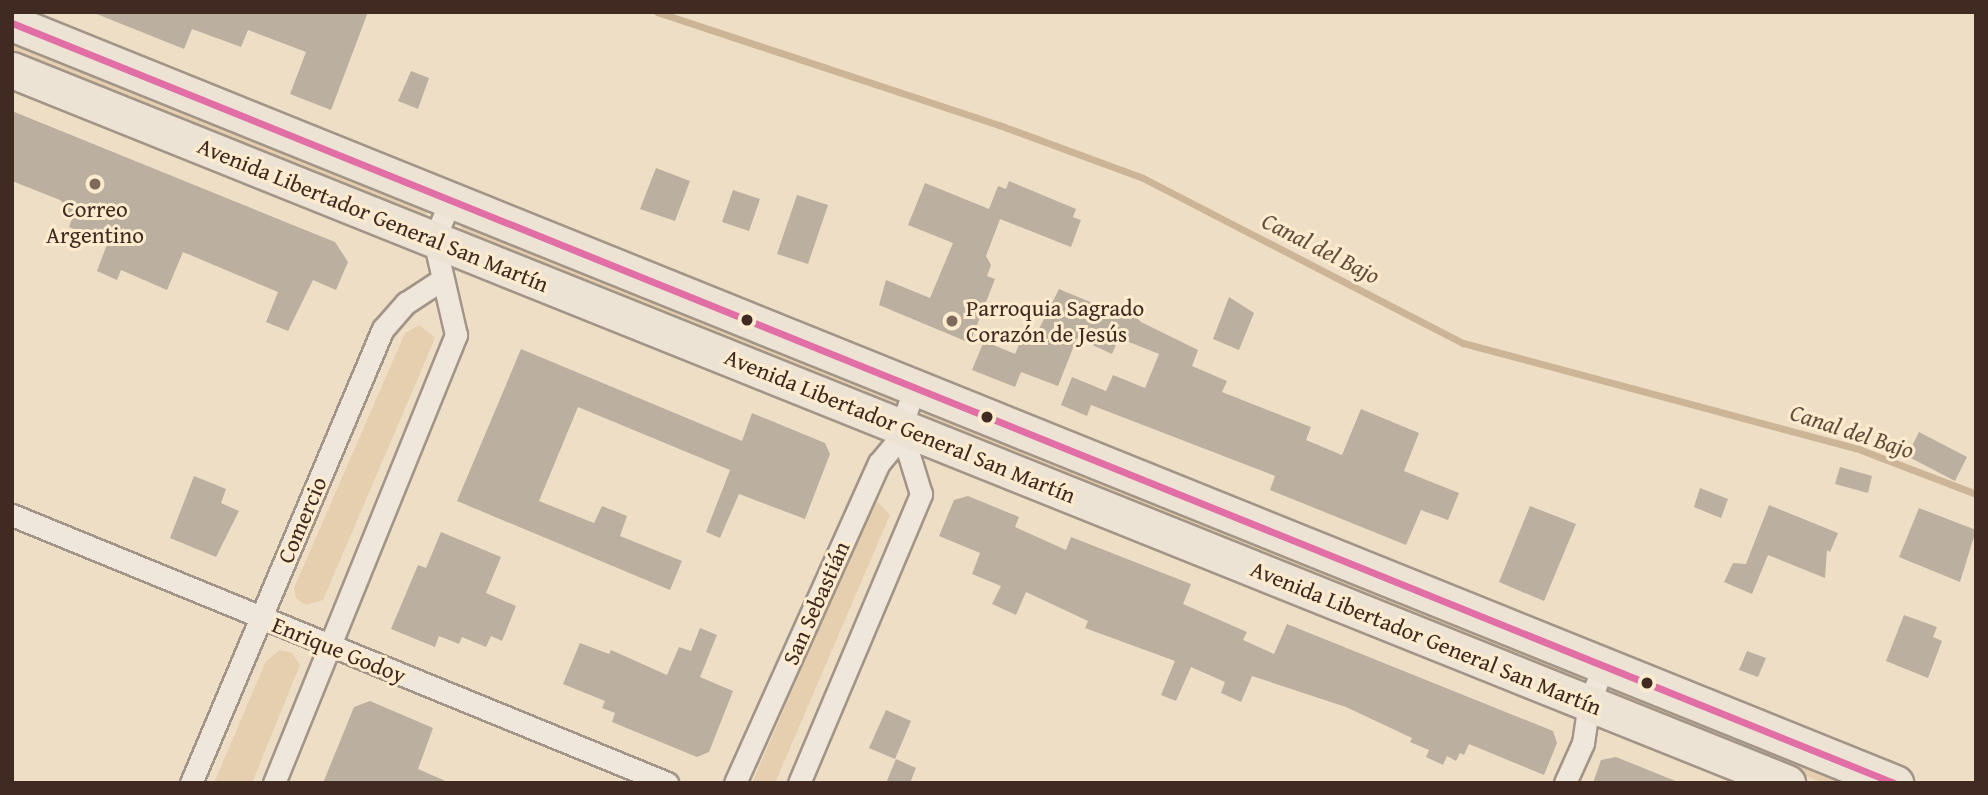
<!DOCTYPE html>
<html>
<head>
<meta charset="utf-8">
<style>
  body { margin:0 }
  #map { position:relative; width:1988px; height:795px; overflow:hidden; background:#eedec6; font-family:"Gentium Book Plus",serif }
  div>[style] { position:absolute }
  .green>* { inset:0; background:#e6cfaf }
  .stream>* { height:7px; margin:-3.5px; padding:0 3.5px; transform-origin:3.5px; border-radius:3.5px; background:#ccb597 }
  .building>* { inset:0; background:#bbafa0 }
  .roads { filter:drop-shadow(2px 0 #a29587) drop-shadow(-2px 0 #a29587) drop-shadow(0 2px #a29587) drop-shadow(0 -2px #a29587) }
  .street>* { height:21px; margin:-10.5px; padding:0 10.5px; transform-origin:10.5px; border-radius:10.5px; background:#efe7db }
  .primary>* { height:35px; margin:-17.5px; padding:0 17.5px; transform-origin:17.5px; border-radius:17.5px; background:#ece3d5 }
  .bus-1>* { height:7px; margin:-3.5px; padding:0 3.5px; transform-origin:3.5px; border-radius:3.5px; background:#e16ea4 }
  .dots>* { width:19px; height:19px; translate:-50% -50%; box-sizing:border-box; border:4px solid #ffeccf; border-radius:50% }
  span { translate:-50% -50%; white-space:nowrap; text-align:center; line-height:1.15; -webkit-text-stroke:6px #ffeccf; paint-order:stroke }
  .poi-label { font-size:23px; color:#412a22 }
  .left { translate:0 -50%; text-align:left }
  .street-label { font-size:23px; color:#412a22 }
  .water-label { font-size:24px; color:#664e3f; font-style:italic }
  .frame { position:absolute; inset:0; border:14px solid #412a22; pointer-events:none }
</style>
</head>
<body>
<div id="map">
  <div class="green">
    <div style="clip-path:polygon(12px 35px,429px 207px,429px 211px,422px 218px,12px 53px)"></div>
    <div style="clip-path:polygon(461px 222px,898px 396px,898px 400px,891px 407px,462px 234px)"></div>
    <div style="clip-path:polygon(419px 325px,434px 337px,433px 343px,323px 600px,306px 605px,296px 598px,294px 588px,405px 333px)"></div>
    <div style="clip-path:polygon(923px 408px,1584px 672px,1583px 677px,1577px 683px,924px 420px)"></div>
    <div style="clip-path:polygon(878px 502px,890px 515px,775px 783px,752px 783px,871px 509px)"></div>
    <div style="clip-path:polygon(280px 650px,292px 653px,300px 665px,252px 783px,214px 783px,266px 661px)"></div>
    <div style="clip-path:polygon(1614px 687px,1867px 783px,1823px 783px,1619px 701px,1613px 694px)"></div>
  </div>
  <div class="stream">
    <div style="left:657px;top:12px;width:360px;rotate:18.3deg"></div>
    <div style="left:999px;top:125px;width:153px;rotate:20.2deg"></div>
    <div style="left:1143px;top:178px;width:360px;rotate:27.3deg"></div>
    <div style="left:1463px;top:343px;width:412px;rotate:15deg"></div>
    <div style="left:1861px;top:450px;width:123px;rotate:20.9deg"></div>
  </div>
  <div class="building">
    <div style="clip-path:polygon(368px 12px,331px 110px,290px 94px,306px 52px,248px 30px,241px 47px,192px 29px,184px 49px,94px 13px)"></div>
    <div style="clip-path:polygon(411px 71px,429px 78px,418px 109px,398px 101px)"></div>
    <div style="clip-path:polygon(12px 111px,335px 242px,348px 262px,336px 290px,313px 280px,288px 331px,266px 322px,278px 292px,183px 252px,167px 290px,121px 270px,117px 280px,97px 271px,108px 242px,69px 227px,72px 219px,60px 214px,64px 204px,60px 200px,12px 181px)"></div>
    <div style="clip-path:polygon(656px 168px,690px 181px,675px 221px,640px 209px)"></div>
    <div style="clip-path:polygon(1009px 181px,1076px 209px,1073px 217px,1081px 220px,1071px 247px,1000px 219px,986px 256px,991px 265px,987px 276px,995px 279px,970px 343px,879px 305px,886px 280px,930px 298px,953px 243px,908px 225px,925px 183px,989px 209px,998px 186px,1006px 189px)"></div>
    <div style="clip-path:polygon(733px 190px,760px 199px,749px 231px,722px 222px)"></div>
    <div style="clip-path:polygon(797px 195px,828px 205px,808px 264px,777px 254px)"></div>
    <div style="clip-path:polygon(1059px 289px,1119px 314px,1123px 305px,1141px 322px,1198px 350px,1192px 366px,1227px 381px,1222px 392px,1311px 427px,1306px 440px,1342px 455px,1361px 409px,1419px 433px,1404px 471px,1459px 493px,1448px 520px,1421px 510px,1406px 545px,1270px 490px,1275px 476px,1091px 405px,1087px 416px,1061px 405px,1072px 377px,1106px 391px,1113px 375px,1145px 388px,1159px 354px,1119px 338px,1112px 354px,1077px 338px,1058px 386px,1021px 372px,1015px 387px,972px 370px,984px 341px,1015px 354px,1021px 340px,1031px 345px)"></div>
    <div style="clip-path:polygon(1229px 297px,1254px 313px,1239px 350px,1213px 339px)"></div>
    <div style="clip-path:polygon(521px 349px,742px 441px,752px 413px,825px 443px,830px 454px,805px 519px,739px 494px,720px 538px,706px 532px,730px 470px,578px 407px,539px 501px,594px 523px,602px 506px,627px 516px,620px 536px,682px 561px,670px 590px,457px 501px)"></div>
    <div style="clip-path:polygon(1919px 432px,1967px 457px,1955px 481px,1907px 456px)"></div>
    <div style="clip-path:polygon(1840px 467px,1872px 476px,1868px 493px,1835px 484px)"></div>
    <div style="clip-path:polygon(194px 476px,226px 489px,221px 503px,239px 511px,216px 557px,170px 538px)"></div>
    <div style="clip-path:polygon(1700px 488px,1728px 499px,1721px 518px,1694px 507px)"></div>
    <div style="clip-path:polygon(968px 496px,1019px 517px,1015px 527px,1066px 550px,1071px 537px,1191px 584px,1183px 604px,1247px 632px,1243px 640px,1274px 654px,1287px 624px,1553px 731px,1557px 743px,1544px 775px,1469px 744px,1464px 755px,1460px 753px,1456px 761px,1447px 756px,1443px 765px,1426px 757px,1429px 750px,1410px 742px,1412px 738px,1346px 707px,1252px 676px,1241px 702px,1221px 693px,1225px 682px,1191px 667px,1176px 701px,1161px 695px,1175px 661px,1085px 628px,1088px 621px,1026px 592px,1016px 615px,992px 604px,1001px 586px,972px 574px,980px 553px,939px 536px,954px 500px)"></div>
    <div style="clip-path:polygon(1769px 505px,1838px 533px,1830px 552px,1827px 550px,1825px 578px,1768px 555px,1752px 594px,1724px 582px,1733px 563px,1746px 564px)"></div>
    <div style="clip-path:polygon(1530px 506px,1576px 524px,1544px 601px,1499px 582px)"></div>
    <div style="clip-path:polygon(1919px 508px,1976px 530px,1960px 582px,1899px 557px)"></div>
    <div style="clip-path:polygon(441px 532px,501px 557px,486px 593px,516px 606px,502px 641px,491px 636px,486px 647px,462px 637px,459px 644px,439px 636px,435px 647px,391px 629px,418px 565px,426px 568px)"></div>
    <div style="clip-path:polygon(1904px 615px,1937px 627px,1933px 637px,1942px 641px,1928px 678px,1886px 661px)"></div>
    <div style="clip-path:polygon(700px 628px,717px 635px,700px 677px,733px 691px,709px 752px,697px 757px,612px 722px,615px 713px,602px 708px,605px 701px,563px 684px,580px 643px,609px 654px,611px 650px,667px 675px,679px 647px,691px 651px)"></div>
    <div style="clip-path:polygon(1747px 651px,1766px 658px,1758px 677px,1739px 670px)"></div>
    <div style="clip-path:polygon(370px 701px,433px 728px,418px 769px,450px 783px,323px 783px,354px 707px)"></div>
    <div style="clip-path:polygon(886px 710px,911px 721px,895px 759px,869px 748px)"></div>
    <div style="clip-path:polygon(1616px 757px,1678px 782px,1678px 783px,1593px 783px,1601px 760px)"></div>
    <div style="clip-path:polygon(896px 759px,916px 768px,910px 783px,886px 783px)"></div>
  </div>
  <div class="roads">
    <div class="street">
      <div style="left:12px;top:515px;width:708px;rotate:22.25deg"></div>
      <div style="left:191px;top:783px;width:493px;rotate:-67.1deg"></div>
      <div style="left:383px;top:329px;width:35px;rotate:-49deg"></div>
      <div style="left:406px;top:303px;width:42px;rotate:-33.3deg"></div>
      <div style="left:274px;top:783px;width:484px;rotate:-67.9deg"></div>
      <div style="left:456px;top:335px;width:98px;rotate:-103deg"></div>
      <div style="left:434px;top:240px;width:44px;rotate:-67.5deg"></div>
      <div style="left:735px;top:783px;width:351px;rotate:-65.8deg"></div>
      <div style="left:879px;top:463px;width:25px;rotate:-50deg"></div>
      <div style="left:895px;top:444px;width:60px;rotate:-70.7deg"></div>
      <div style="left:799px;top:783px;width:314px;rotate:-67.1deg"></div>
      <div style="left:921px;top:494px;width:71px;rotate:-107.2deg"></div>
      <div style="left:1565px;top:783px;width:44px;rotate:-65.8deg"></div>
      <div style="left:1583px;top:743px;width:40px;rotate:-81.5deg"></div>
      <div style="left:1589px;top:703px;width:41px;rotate:-68.5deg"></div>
    </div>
    <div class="primary">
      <div style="left:12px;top:23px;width:2031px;rotate:21.98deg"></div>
      <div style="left:12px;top:70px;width:1913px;rotate:21.88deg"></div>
    </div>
  </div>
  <div class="bus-1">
    <div style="left:12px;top:23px;width:2030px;rotate:21.99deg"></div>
  </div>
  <div class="dots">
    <div style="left:95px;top:184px;background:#7e695b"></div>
    <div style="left:747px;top:320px;background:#412a22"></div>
    <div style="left:952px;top:321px;background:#7e695b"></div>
    <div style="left:987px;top:417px;background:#412a22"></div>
    <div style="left:1647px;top:683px;background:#412a22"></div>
  </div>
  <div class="poi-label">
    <span style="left:95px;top:222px">Correo<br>Argentino</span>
    <span class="left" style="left:966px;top:321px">Parroquia Sagrado<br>Corazón de Jesús</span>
  </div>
  <div class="street-label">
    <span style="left:373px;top:215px;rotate:22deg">Avenida Libertador General San Martín</span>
    <span style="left:900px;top:426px;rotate:22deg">Avenida Libertador General San Martín</span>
    <span style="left:302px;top:520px;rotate:-67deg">Comercio</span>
    <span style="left:816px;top:603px;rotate:-66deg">San Sebastián</span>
    <span style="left:1426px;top:638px;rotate:22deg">Avenida Libertador General San Martín</span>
    <span style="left:339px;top:650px;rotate:22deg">Enrique Godoy</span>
  </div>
  <div class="water-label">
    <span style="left:1321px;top:248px;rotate:27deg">Canal del Bajo</span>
    <span style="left:1852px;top:431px;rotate:18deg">Canal del Bajo</span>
  </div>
  <div class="frame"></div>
</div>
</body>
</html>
